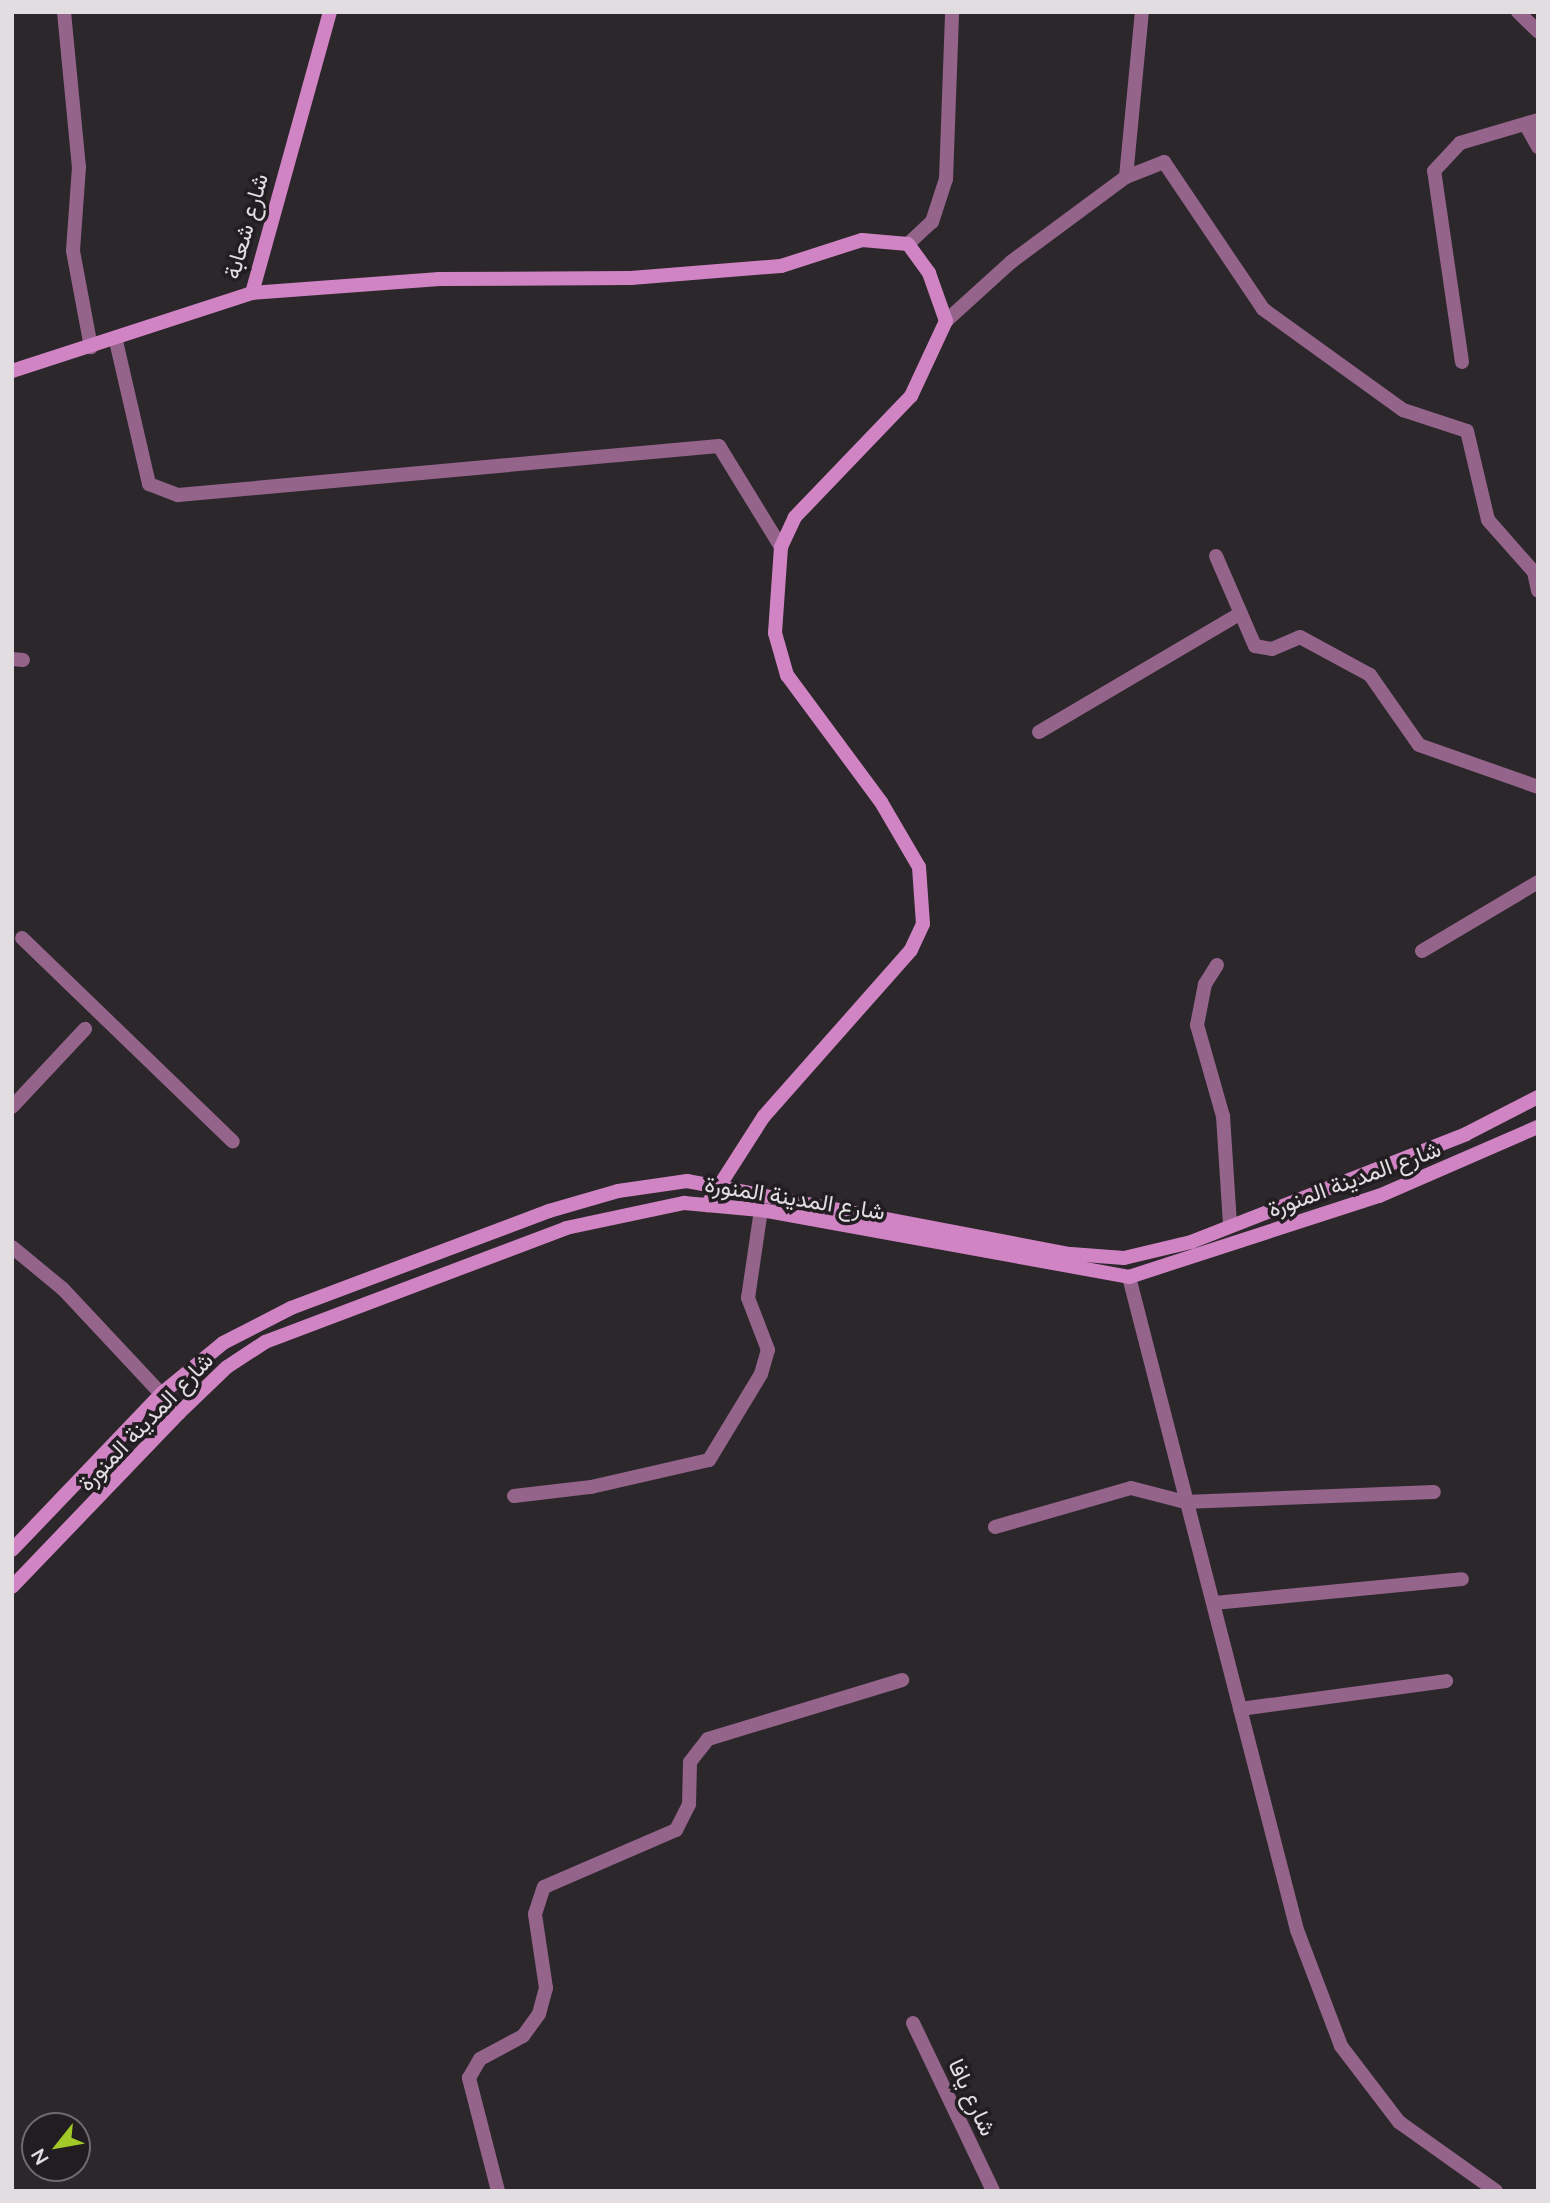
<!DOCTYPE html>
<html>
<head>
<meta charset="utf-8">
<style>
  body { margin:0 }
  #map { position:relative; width:1550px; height:2203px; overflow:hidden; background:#2c272b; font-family:Lato,Vazirmatn,sans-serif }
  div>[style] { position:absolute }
  .street>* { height:14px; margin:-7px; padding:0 7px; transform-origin:7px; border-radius:7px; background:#94648b }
  .secondary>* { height:14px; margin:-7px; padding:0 7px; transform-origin:7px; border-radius:7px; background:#d184c4 }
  span { translate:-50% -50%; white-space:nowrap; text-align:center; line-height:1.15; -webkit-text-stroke:7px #221d21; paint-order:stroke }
  .street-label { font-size:23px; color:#e1dde0 }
  .frame { position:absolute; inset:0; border:14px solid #e1dde0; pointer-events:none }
  .north { position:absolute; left:21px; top:2112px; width:70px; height:70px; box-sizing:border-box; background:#221d21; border:2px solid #6e6a6d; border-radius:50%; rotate:239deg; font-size:19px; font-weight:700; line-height:28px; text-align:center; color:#e1dde0 }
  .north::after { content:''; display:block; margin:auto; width:24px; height:32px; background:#a2c927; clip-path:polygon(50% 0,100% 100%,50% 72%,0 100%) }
</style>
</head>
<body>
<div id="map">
  <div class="street">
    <div style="left:64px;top:12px;width:156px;rotate:84.5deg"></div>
    <div style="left:79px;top:167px;width:84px;rotate:94.1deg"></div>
    <div style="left:73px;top:251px;width:98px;rotate:79.4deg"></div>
    <div style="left:1518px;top:12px;width:28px;rotate:44deg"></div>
    <div style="left:1527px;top:127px;width:23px;rotate:61deg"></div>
    <div style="left:1126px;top:177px;width:41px;rotate:-21.5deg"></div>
    <div style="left:1164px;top:162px;width:177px;rotate:56deg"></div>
    <div style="left:1263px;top:309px;width:173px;rotate:35.8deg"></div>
    <div style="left:1403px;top:410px;width:67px;rotate:18.2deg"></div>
    <div style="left:1467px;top:431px;width:91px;rotate:76.7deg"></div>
    <div style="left:1488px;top:520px;width:69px;rotate:48.5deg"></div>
    <div style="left:1534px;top:572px;width:19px;rotate:78deg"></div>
    <div style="left:908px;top:244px;width:33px;rotate:-43deg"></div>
    <div style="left:932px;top:222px;width:45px;rotate:-72deg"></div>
    <div style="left:946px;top:179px;width:167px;rotate:-87.9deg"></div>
    <div style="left:946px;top:321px;width:88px;rotate:-42.2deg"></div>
    <div style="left:1011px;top:262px;width:143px;rotate:-36.5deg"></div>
    <div style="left:1126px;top:177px;width:166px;rotate:-84.5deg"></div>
    <div style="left:116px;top:341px;width:147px;rotate:77deg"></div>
    <div style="left:149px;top:484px;width:31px;rotate:21deg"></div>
    <div style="left:178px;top:495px;width:543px;rotate:-5.18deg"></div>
    <div style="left:719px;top:446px;width:119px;rotate:58.5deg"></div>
    <div style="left:1462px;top:362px;width:193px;rotate:-98.3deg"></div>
    <div style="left:1434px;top:171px;width:38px;rotate:-47deg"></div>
    <div style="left:1460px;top:143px;width:81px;rotate:-16.4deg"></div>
    <div style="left:1216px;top:556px;width:98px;rotate:66.6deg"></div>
    <div style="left:1255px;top:646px;width:17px;rotate:10deg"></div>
    <div style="left:1272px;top:649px;width:30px;rotate:-23deg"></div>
    <div style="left:1300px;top:637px;width:80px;rotate:28.5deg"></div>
    <div style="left:1370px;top:675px;width:85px;rotate:55deg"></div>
    <div style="left:1419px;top:745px;width:126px;rotate:19.4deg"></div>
    <div style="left:12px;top:659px;width:11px;rotate:5deg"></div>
    <div style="left:1039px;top:732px;width:234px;rotate:-30.5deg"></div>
    <div style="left:22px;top:938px;width:293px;rotate:44deg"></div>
    <div style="left:1422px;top:951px;width:135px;rotate:-30.7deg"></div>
    <div style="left:1217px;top:965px;width:22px;rotate:122deg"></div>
    <div style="left:1205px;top:984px;width:42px;rotate:101deg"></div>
    <div style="left:1197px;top:1025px;width:95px;rotate:74.1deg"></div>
    <div style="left:1223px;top:1116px;width:109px;rotate:86.3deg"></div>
    <div style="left:12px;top:1107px;width:107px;rotate:-46.9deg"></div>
    <div style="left:12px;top:1247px;width:66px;rotate:39.5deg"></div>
    <div style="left:63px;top:1289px;width:170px;rotate:46.9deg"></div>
    <div style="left:1129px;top:1277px;width:674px;rotate:75.57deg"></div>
    <div style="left:1297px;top:1930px;width:124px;rotate:69.2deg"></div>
    <div style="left:1341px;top:2046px;width:96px;rotate:52.7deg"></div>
    <div style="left:1399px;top:2122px;width:119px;rotate:35.4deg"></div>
    <div style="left:514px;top:1496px;width:78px;rotate:-6.7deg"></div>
    <div style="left:591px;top:1487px;width:121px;rotate:-12.9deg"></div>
    <div style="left:709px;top:1460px;width:100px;rotate:-58.8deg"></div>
    <div style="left:761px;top:1374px;width:25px;rotate:-74deg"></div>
    <div style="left:768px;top:1350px;width:56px;rotate:-111deg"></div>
    <div style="left:748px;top:1298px;width:89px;rotate:-81.6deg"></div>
    <div style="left:995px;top:1527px;width:141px;rotate:-16deg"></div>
    <div style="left:1131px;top:1488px;width:56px;rotate:14.5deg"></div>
    <div style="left:1185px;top:1502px;width:249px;rotate:-2.3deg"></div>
    <div style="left:1214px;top:1603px;width:249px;rotate:-5.5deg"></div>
    <div style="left:1240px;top:1709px;width:208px;rotate:-7.7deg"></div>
    <div style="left:913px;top:2023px;width:186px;rotate:64.5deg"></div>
    <div style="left:498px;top:2191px;width:117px;rotate:-104.4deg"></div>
    <div style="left:469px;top:2078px;width:22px;rotate:-60deg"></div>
    <div style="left:480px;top:2059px;width:49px;rotate:-28.1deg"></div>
    <div style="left:523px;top:2036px;width:27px;rotate:-54deg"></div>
    <div style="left:539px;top:2014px;width:27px;rotate:-75deg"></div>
    <div style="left:546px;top:1988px;width:75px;rotate:-98.5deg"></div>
    <div style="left:535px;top:1914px;width:28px;rotate:-72deg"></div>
    <div style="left:544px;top:1887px;width:144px;rotate:-23.4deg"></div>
    <div style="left:676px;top:1830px;width:29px;rotate:-63deg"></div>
    <div style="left:689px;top:1804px;width:42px;rotate:-88.6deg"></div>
    <div style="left:690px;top:1762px;width:29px;rotate:-52deg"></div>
    <div style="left:708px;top:1739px;width:203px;rotate:-16.9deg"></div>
  </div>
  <div class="secondary">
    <div style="left:252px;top:293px;width:292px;rotate:-74.5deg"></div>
    <div style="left:12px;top:371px;width:252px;rotate:-18deg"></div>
    <div style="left:252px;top:293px;width:188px;rotate:-4.3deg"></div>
    <div style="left:439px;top:279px;width:192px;rotate:-0.3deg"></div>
    <div style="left:631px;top:278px;width:150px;rotate:-4.6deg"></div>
    <div style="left:781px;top:266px;width:85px;rotate:-17.8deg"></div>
    <div style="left:862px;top:240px;width:46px;rotate:5deg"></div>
    <div style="left:908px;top:244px;width:36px;rotate:54deg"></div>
    <div style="left:929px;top:273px;width:51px;rotate:70.5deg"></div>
    <div style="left:946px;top:321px;width:83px;rotate:115deg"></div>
    <div style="left:911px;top:396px;width:168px;rotate:133.8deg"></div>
    <div style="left:795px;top:517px;width:33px;rotate:115deg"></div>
    <div style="left:781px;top:547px;width:86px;rotate:94deg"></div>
    <div style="left:775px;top:633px;width:44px;rotate:74.1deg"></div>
    <div style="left:787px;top:675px;width:158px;rotate:53.5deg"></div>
    <div style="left:881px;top:802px;width:75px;rotate:59.7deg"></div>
    <div style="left:919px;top:867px;width:57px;rotate:86deg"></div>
    <div style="left:923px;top:924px;width:29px;rotate:115deg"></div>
    <div style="left:911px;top:950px;width:222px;rotate:131.5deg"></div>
    <div style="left:764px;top:1116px;width:106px;rotate:122.6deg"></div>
    <div style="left:12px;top:1550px;width:216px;rotate:-46.3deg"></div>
    <div style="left:161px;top:1394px;width:80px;rotate:-39.4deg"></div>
    <div style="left:223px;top:1343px;width:76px;rotate:-27.2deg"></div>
    <div style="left:291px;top:1308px;width:276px;rotate:-20.6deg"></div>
    <div style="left:549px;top:1211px;width:72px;rotate:-16.2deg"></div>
    <div style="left:618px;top:1191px;width:70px;rotate:-8.2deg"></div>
    <div style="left:687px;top:1181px;width:391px;rotate:10.8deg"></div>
    <div style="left:1071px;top:1254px;width:53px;rotate:4.3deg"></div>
    <div style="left:1124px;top:1258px;width:69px;rotate:-13.4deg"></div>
    <div style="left:1191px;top:1242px;width:295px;rotate:-21.4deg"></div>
    <div style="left:1466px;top:1134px;width:81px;rotate:-27.2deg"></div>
    <div style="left:12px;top:1587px;width:241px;rotate:-46.2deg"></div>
    <div style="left:179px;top:1413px;width:66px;rotate:-43.8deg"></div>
    <div style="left:227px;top:1367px;width:45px;rotate:-33.3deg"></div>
    <div style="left:265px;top:1342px;width:322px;rotate:-20.7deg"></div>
    <div style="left:566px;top:1228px;width:121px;rotate:-12deg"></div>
    <div style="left:684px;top:1203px;width:77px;rotate:5.2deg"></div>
    <div style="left:761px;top:1210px;width:374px;rotate:10.3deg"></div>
    <div style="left:1129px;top:1277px;width:263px;rotate:-18deg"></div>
    <div style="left:1379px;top:1196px;width:173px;rotate:-23.5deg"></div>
  </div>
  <div class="street-label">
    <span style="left:245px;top:226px;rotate:-74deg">شارع شعابة</span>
    <span style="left:1354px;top:1178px;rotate:-20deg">شارع المدينة المنورة</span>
    <span style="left:795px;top:1197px;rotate:9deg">شارع المدينة المنورة</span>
    <span style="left:145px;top:1421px;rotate:-46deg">شارع المدينة المنورة</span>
    <span style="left:973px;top:2097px;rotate:65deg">شارع يافا</span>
  </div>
  <div class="frame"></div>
  <div class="north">N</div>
</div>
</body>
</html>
